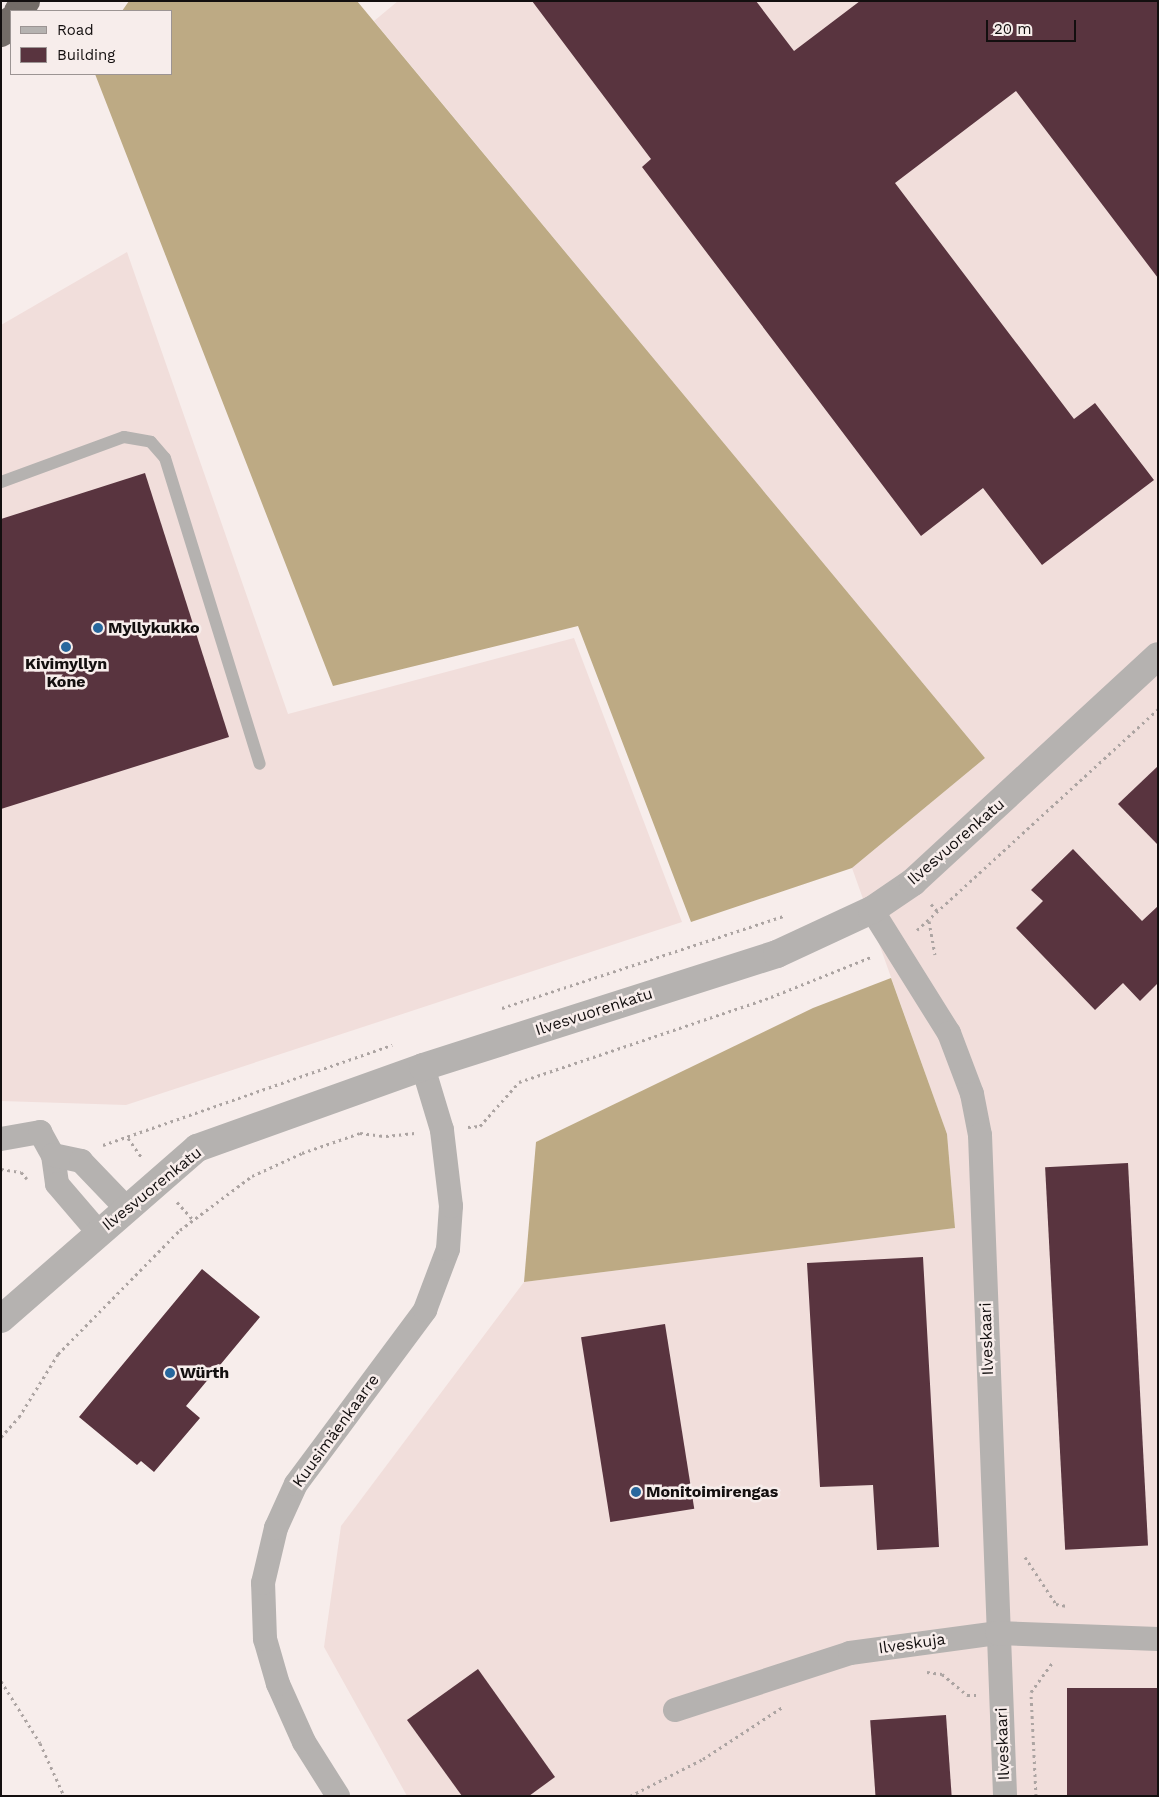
<!DOCTYPE html>
<html>
<head>
<meta charset="utf-8">
<style>
  body { margin:0 }
  #map { position:relative; width:1159px; height:1797px; overflow:hidden; background:#f7edeb; font-family:"Work Sans",sans-serif }
  div>[style] { position:absolute }
  .built>* { inset:0; background:#f1dedb }
  .forest>* { inset:0; background:#bdaa84 }
  .building>* { inset:0; background:#59343f; transform-origin:0 0 }
  .path>* { height:3px; margin-top:-1.5px; transform-origin:0; background:repeating-linear-gradient(90deg,#aca4a2 0 2.5px,transparent 0 6.5px) }
  .service>* { height:12px; margin:-6px; padding:0 6px; transform-origin:6px; border-radius:6px; background:#b5b2b0 }
  .minor>* { height:24px; margin:-12px; padding:0 12px; transform-origin:12px; border-radius:12px; background:#b5b2b0 }
  .tertiary>* { height:28px; margin:-14px; padding:0 14px; transform-origin:14px; border-radius:14px; background:#b5b2b0 }
  .motorway>* { height:28px; margin:-14px; padding:0 14px; transform-origin:14px; border-radius:14px; background:#736c67 }
  .dots>* { width:14px; height:14px; translate:-50% -50%; box-sizing:border-box; border:2px solid #f7edeb; border-radius:50% }
  span { translate:-50% -50%; white-space:nowrap; text-align:center; line-height:1.15; -webkit-text-stroke:5px #f7edeb; paint-order:stroke }
  .poi-label { font-size:16px; color:#130f0f; font-weight:700 }
  .left { translate:0 -50%; text-align:left }
  .street-label { font-size:16px; color:#130f0f }
  .frame { position:absolute; inset:0; border:2px solid #130f0f; pointer-events:none }
  .legend { position:absolute; left:10px; top:10px; width:162px; height:65px; box-sizing:border-box; background:#f7edeb; border:1px solid #9c9493; margin:0; padding:6px 9px; list-style:none; font-size:15px; color:#130f0f }
  .legend li { display:flex; align-items:center; gap:10px; height:25px }
  .legend b { width:25px; border:1px solid #9c9493 }
  .scale { position:absolute; left:986px; top:20px; width:90px; height:22px; box-sizing:border-box; border:2px solid #130f0f; border-top:0; padding-left:6px; font-size:15px; line-height:18px; white-space:nowrap; color:#130f0f; -webkit-text-stroke:4px #f7edeb; paint-order:stroke }
</style>
</head>
<body>
<div id="map">
  <div class="built">
    <i style="clip-path:polygon(398px 1px,1158px 1px,1158px 1796px,407px 1796px,324px 1647px,341px 1526px,524px 1282px,955px 1228px,947px 1134px,852px 868px,985px 758px,374px 21px)"></i>
    <i style="clip-path:polygon(127px 252px,288px 714px,574px 638px,682px 922px,126px 1105px,1px 1101px,1px 325px)"></i>
  </div>
  <div class="forest">
    <i style="clip-path:polygon(129px 1px,357px 1px,985px 758px,852px 868px,691px 922px,578px 626px,333px 686px,95px 74px,171px 74px,171px 11px,122px 11px)"></i>
    <i style="clip-path:polygon(891px 978px,947px 1134px,955px 1228px,524px 1282px,536px 1142px,813px 1008px)"></i>
  </div>
  <div class="building">
    <i style="clip-path:polygon(532px 1px,756px 1px,794px 51px,860px 1px,1158px 1px,1158px 278px,1016px 91px,895px 183px,1074px 419px,1095px 403px,1154px 480px,1042px 565px,983px 488px,921px 536px,642px 167px,651px 159px)"></i>
    <i style="clip-path:polygon(145px 473px,229px 737px,1px 809px,1px 519px)"></i>
    <i style="clip-path:polygon(1158px 766px,1158px 845px,1118px 804px)"></i>
    <i style="clip-path:polygon(1073px 849px,1142px 921px,1158px 906px,1158px 983px,1140px 1001px,1123px 983px,1095px 1010px,1016px 928px,1043px 901px,1031px 890px)"></i>
    <i style="left:1128px;top:1163px;width:383px;height:83px;rotate:87deg"></i>
    <i style="clip-path:polygon(923px 1257px,939px 1547px,877px 1550px,873px 1485px,820px 1487px,807px 1263px)"></i>
    <i style="clip-path:polygon(202px 1269px,260px 1317px,186px 1406px,200px 1418px,154px 1472px,141px 1461px,137px 1465px,79px 1417px)"></i>
    <i style="left:665px;top:1324px;width:187px;height:85px;rotate:81deg"></i>
    <i style="clip-path:polygon(478px 1669px,555px 1777px,529px 1796px,462px 1796px,407px 1720px)"></i>
    <i style="left:1158px;top:1688px;width:108px;height:91px;rotate:90deg"></i>
    <i style="left:946px;top:1715px;width:81px;height:76px;rotate:86deg"></i>
  </div>
  <div class="path">
    <i style="left:931px;top:904px;width:12px;rotate:48deg"></i>
    <i style="left:929px;top:921px;width:34px;rotate:80deg"></i>
    <i style="left:917px;top:930px;width:327px;rotate:-42.5deg"></i>
    <i style="left:502px;top:1008px;width:297px;rotate:-18.1deg"></i>
    <i style="left:468px;top:1127px;width:12px;rotate:-5deg"></i>
    <i style="left:480px;top:1126px;width:59px;rotate:-48.4deg"></i>
    <i style="left:519px;top:1082px;width:266px;rotate:-18.6deg"></i>
    <i style="left:771px;top:997px;width:108px;rotate:-21.8deg"></i>
    <i style="left:128px;top:1138px;width:24px;rotate:55deg"></i>
    <i style="left:103px;top:1145px;width:306px;rotate:-19.1deg"></i>
    <i style="left:1px;top:1169px;width:20px;rotate:9deg"></i>
    <i style="left:21px;top:1172px;width:9px;rotate:49deg"></i>
    <i style="left:177px;top:1202px;width:24px;rotate:48deg"></i>
    <i style="left:1px;top:1437px;width:27px;rotate:-48deg"></i>
    <i style="left:19px;top:1417px;width:74px;rotate:-58.2deg"></i>
    <i style="left:58px;top:1354px;width:174px;rotate:-45.5deg"></i>
    <i style="left:180px;top:1230px;width:90px;rotate:-36.9deg"></i>
    <i style="left:252px;top:1176px;width:55px;rotate:-24.7deg"></i>
    <i style="left:302px;top:1153px;width:61px;rotate:-19deg"></i>
    <i style="left:360px;top:1133px;width:26px;rotate:7deg"></i>
    <i style="left:386px;top:1136px;width:29px;rotate:-6deg"></i>
    <i style="left:1025px;top:1557px;width:56px;rotate:56.6deg"></i>
    <i style="left:1056px;top:1604px;width:11px;rotate:10deg"></i>
    <i style="left:927px;top:1672px;width:15px;rotate:8deg"></i>
    <i style="left:942px;top:1674px;width:33px;rotate:40deg"></i>
    <i style="left:967px;top:1695px;width:9px"></i>
    <i style="left:1px;top:1681px;width:73px;rotate:57.8deg"></i>
    <i style="left:40px;top:1743px;width:58px;rotate:65.6deg"></i>
    <i style="left:630px;top:1796px;width:82px;rotate:-26.9deg"></i>
    <i style="left:703px;top:1759px;width:97px;rotate:-33.2deg"></i>
    <i style="left:1036px;top:1796px;width:104px;rotate:-92.8deg"></i>
    <i style="left:1031px;top:1692px;width:37px;rotate:-54deg"></i>
  </div>
  <div class="service">
    <i style="left:1px;top:482px;width:131px;rotate:-20.1deg"></i>
    <i style="left:124px;top:437px;width:27px;rotate:10deg"></i>
    <i style="left:151px;top:442px;width:21px;rotate:49deg"></i>
    <i style="left:165px;top:458px;width:320px;rotate:72.8deg"></i>
  </div>
  <div class="minor">
    <i style="left:872px;top:910px;width:145px;rotate:58deg"></i>
    <i style="left:949px;top:1033px;width:65px;rotate:69.3deg"></i>
    <i style="left:972px;top:1094px;width:42px;rotate:79deg"></i>
    <i style="left:980px;top:1135px;width:661px;rotate:87.83deg"></i>
    <i style="left:1px;top:1139px;width:40px;rotate:-10deg"></i>
    <i style="left:40px;top:1132px;width:26px;rotate:61deg"></i>
    <i style="left:53px;top:1155px;width:29px;rotate:82deg"></i>
    <i style="left:57px;top:1184px;width:65px;rotate:49.4deg"></i>
    <i style="left:53px;top:1155px;width:29px;rotate:12deg"></i>
    <i style="left:81px;top:1161px;width:65px;rotate:46.2deg"></i>
    <i style="left:675px;top:1710px;width:184px;rotate:-18deg"></i>
    <i style="left:850px;top:1653px;width:148px;rotate:-7.7deg"></i>
    <i style="left:997px;top:1633px;width:161px;rotate:2.1deg"></i>
    <i style="left:338px;top:1796px;width:64px;rotate:-122.2deg"></i>
    <i style="left:304px;top:1742px;width:64px;rotate:-114.1deg"></i>
    <i style="left:278px;top:1684px;width:47px;rotate:-106.1deg"></i>
    <i style="left:265px;top:1639px;width:56px;rotate:-92deg"></i>
    <i style="left:263px;top:1583px;width:57px;rotate:-76.7deg"></i>
    <i style="left:276px;top:1528px;width:48px;rotate:-65.6deg"></i>
    <i style="left:296px;top:1484px;width:217px;rotate:-53.4deg"></i>
    <i style="left:425px;top:1310px;width:65px;rotate:-69.3deg"></i>
    <i style="left:448px;top:1249px;width:43px;rotate:-86deg"></i>
    <i style="left:451px;top:1206px;width:77px;rotate:-96.8deg"></i>
    <i style="left:442px;top:1130px;width:66px;rotate:-106.8deg"></i>
  </div>
  <div class="tertiary">
    <i style="left:1px;top:1319px;width:260px;rotate:-41.1deg"></i>
    <i style="left:197px;top:1148px;width:240px;rotate:-19.7deg"></i>
    <i style="left:423px;top:1067px;width:372px;rotate:-17.7deg"></i>
    <i style="left:777px;top:954px;width:105px;rotate:-24.9deg"></i>
    <i style="left:872px;top:910px;width:50px;rotate:-34.3deg"></i>
    <i style="left:913px;top:882px;width:333px;rotate:-42.7deg"></i>
  </div>
  <div class="motorway">
    <i style="left:18px;top:11px;width:13px;rotate:-51deg"></i>
    <i style="left:1px;top:33px;width:16px;rotate:-52deg"></i>
  </div>
  <div class="dots">
    <i style="left:98px;top:628px;background:#27679d"></i>
    <i style="left:66px;top:647px;background:#27679d"></i>
    <i style="left:170px;top:1373px;background:#27679d"></i>
    <i style="left:636px;top:1492px;background:#27679d"></i>
  </div>
  <div class="poi-label">
    <span class="left" style="left:108px;top:628px">Myllykukko</span>
    <span style="left:66px;top:673px">Kivimyllyn<br>Kone</span>
    <span class="left" style="left:180px;top:1373px">Würth</span>
    <span class="left" style="left:646px;top:1492px">Monitoimirengas</span>
  </div>
  <div class="street-label">
    <span style="left:956px;top:842px;rotate:-41deg">Ilvesvuorenkatu</span>
    <span style="left:594px;top:1012px;rotate:-18deg">Ilvesvuorenkatu</span>
    <span style="left:152px;top:1189px;rotate:-39deg">Ilvesvuorenkatu</span>
    <span style="left:987px;top:1339px;rotate:-92deg">Ilveskaari</span>
    <span style="left:336px;top:1431px;rotate:-54deg">Kuusimäenkaarre</span>
    <span style="left:912px;top:1644px;rotate:-8deg">Ilveskuja</span>
    <span style="left:1003px;top:1744px;rotate:-92deg">Ilveskaari</span>
  </div>
  <div class="frame"></div>
  <ul class="legend">
  <li><b style="height:6px;background:#b5b2b0"></b>Road</li>
  <li><b style="height:14px;background:#59343f"></b>Building</li>
  </ul>
  <div class="scale">20 m</div>
</div>
</body>
</html>
